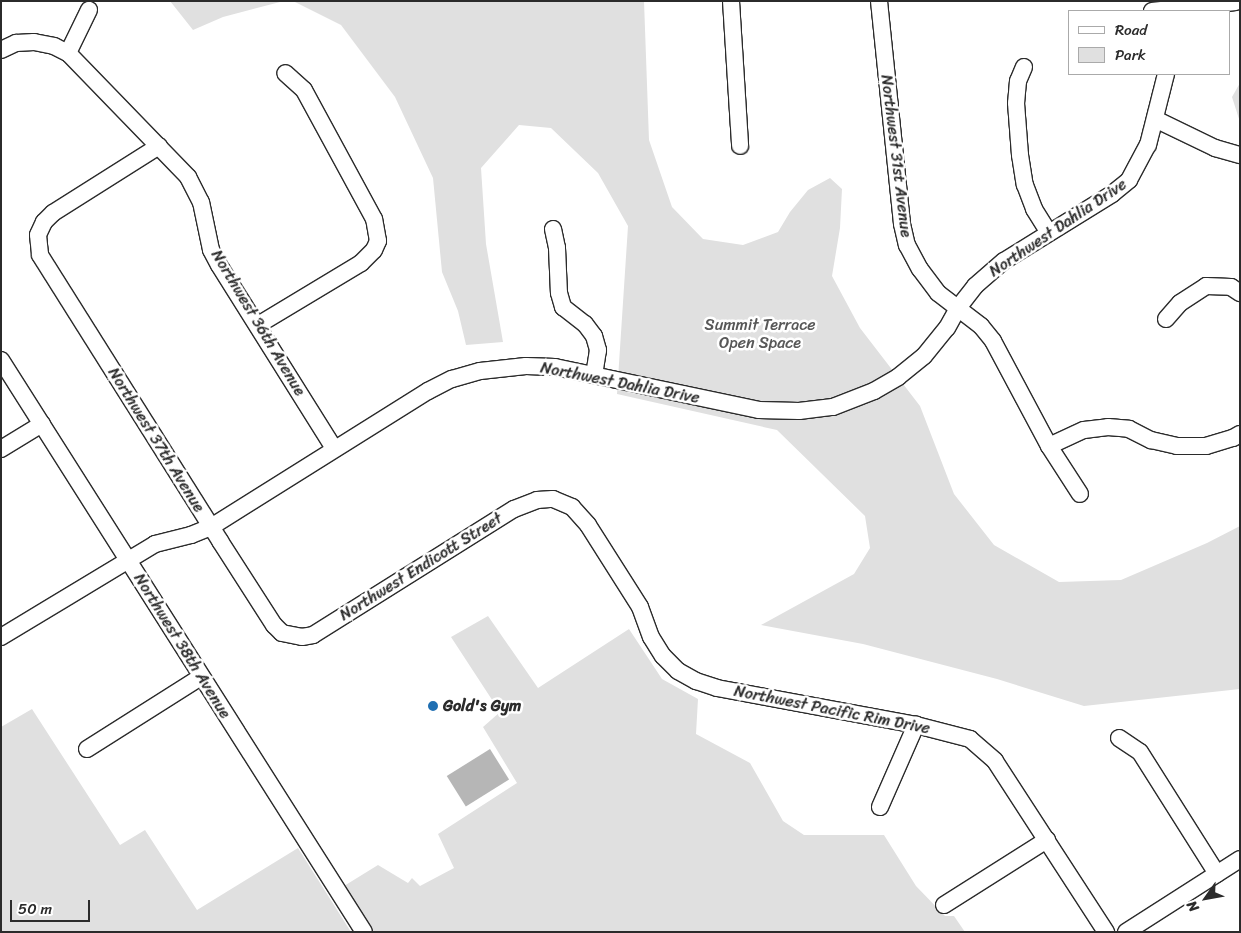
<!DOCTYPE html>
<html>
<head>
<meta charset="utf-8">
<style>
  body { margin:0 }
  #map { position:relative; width:1241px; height:933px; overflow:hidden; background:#fff; font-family:Sriracha,sans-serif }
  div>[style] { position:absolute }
  .green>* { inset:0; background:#e0e0e0 }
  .water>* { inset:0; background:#b6b6b6; transform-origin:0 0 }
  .roads { filter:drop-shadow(1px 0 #2b2b2b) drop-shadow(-1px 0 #2b2b2b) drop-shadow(0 1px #2b2b2b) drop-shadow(0 -1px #2b2b2b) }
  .minor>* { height:16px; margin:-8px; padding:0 8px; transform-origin:8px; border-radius:8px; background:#fff }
  .dots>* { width:14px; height:14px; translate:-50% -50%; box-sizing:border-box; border:2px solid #fff; border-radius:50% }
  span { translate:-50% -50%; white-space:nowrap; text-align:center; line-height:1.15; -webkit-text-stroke:5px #fff; paint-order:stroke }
  .street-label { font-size:16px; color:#2b2b2b }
  .park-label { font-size:16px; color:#585858 }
  .poi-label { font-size:16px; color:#2b2b2b; font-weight:700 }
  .left { translate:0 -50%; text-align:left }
  .frame { position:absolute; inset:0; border:2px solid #2b2b2b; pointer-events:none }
  .legend { position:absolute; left:1068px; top:10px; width:162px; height:65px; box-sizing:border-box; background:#fff; border:1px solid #aaa; margin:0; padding:6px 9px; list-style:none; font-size:15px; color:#2b2b2b }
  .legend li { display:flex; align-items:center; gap:10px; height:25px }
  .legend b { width:25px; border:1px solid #aaa }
  .north { position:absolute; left:1181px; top:873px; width:50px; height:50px; -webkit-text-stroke:4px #fff; paint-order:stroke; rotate:238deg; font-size:14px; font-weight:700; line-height:20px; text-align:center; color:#2b2b2b }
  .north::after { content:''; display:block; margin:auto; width:18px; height:22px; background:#2b2b2b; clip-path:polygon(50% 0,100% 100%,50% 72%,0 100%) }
  .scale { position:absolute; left:10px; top:900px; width:80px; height:22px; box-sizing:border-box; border:2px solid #2b2b2b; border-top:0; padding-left:6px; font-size:15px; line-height:18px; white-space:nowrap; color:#2b2b2b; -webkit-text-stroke:4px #fff; paint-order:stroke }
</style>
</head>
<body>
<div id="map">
  <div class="green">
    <i style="clip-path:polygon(170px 1px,284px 1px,223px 17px,193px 30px)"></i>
    <i style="clip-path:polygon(293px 1px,644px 1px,649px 140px,672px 207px,703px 239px,743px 245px,778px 232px,790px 212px,808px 190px,830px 178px,842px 189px,840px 228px,832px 276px,860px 328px,920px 406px,954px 494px,994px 545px,1059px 582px,1121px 580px,1207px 543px,1240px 526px,1240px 689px,1084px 706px,997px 679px,863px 644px,761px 625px,854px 574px,870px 548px,865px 516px,777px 430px,617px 394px,628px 226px,598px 173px,551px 128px,519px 125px,481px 168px,486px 244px,503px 342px,466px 345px,458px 311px,442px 272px,433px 178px,395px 97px,341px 25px)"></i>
    <i style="clip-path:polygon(1240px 83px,1240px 122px,1232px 97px)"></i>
    <i style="clip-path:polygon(488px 616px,538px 688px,629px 629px,662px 679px,698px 699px,696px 734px,750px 763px,783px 821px,804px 835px,884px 835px,916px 886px,945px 916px,954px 916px,965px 932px,373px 932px,344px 886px,378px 865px,408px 883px,412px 878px,420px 886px,454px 868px,438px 834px,517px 783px,483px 727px,500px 712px,451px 637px)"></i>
    <i style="clip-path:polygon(32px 709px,120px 845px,145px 830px,197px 910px,298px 848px,351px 932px,1px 932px,1px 727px)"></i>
  </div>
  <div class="water">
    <i style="left:490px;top:749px;width:36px;height:51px;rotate:58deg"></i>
  </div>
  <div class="roads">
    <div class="minor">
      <i style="left:731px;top:1px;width:145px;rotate:86.4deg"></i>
      <i style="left:879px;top:1px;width:224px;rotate:84.1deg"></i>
      <i style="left:902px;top:224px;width:22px;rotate:77deg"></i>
      <i style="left:907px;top:245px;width:27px;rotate:62deg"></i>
      <i style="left:920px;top:269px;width:30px;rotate:53deg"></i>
      <i style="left:938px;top:293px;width:54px;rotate:37.5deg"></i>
      <i style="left:981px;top:326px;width:19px;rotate:51deg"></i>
      <i style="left:993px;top:341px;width:119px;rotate:61.9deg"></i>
      <i style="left:1049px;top:446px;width:57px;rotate:57.1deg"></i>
      <i style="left:1152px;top:11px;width:84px;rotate:-6.1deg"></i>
      <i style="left:1px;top:50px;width:17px;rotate:-25deg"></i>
      <i style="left:16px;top:43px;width:18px;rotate:-3deg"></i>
      <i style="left:34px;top:42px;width:20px;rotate:11deg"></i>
      <i style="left:54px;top:46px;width:16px;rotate:27deg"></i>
      <i style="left:68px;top:53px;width:173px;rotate:45.9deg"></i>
      <i style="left:188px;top:177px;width:28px;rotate:63deg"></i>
      <i style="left:201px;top:202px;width:49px;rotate:78.2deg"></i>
      <i style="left:211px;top:250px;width:17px;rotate:62deg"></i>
      <i style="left:219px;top:265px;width:216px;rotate:57.9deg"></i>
      <i style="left:68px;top:53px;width:48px;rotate:-64deg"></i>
      <i style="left:1024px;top:67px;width:15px;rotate:113deg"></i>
      <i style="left:1018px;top:81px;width:22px;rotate:95deg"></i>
      <i style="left:1016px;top:103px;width:52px;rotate:85.6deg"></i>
      <i style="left:1020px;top:155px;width:30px;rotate:81deg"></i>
      <i style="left:1025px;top:185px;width:26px;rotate:69deg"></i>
      <i style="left:1034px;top:209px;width:28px;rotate:58deg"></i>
      <i style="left:1155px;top:119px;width:67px;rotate:25.8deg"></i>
      <i style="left:1215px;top:148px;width:26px;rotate:16deg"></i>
      <i style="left:159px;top:146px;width:125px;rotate:147.7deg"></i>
      <i style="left:53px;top:213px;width:13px;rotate:135deg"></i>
      <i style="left:44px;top:222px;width:14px;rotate:115deg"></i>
      <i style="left:38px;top:235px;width:20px;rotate:84deg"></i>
      <i style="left:40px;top:255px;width:338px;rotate:57.8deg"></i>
      <i style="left:220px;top:541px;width:100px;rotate:57.3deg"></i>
      <i style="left:274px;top:625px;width:11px;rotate:45deg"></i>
      <i style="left:282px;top:633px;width:20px;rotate:11deg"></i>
      <i style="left:302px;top:637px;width:11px;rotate:-10deg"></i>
      <i style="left:313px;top:635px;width:237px;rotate:-32.1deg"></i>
      <i style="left:514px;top:509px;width:25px;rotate:-21deg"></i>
      <i style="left:537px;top:500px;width:16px;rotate:-4deg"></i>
      <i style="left:553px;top:499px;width:21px;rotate:23deg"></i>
      <i style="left:572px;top:507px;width:24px;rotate:48deg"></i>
      <i style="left:588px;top:525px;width:97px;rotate:57.6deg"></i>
      <i style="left:640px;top:607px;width:32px;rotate:70deg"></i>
      <i style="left:651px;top:637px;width:22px;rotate:58deg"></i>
      <i style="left:663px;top:656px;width:21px;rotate:45deg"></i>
      <i style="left:678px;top:671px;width:21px;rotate:29deg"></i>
      <i style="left:696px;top:681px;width:22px;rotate:18deg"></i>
      <i style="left:717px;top:688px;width:202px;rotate:10.5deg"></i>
      <i style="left:916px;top:725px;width:56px;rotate:14.5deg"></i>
      <i style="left:970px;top:739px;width:33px;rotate:41deg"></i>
      <i style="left:995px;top:761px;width:204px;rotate:57deg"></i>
      <i style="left:553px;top:229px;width:19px;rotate:78deg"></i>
      <i style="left:557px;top:248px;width:45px;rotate:87.5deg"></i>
      <i style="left:559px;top:293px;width:15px;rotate:74deg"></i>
      <i style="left:563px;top:307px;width:28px;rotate:38deg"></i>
      <i style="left:585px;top:324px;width:15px;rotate:53deg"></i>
      <i style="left:594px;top:336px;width:15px;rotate:74deg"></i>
      <i style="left:598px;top:350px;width:25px;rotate:99deg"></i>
      <i style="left:1166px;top:319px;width:21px;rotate:-49deg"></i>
      <i style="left:1180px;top:303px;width:31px;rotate:-33deg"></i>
      <i style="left:1206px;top:286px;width:25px;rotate:2deg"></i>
      <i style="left:1231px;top:287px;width:11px;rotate:34deg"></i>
      <i style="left:258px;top:325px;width:120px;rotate:-31deg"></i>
      <i style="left:361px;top:263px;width:18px;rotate:-45deg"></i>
      <i style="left:374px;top:250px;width:10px;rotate:-66deg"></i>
      <i style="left:378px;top:241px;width:22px;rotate:-100deg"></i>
      <i style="left:374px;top:219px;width:147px;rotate:-118.5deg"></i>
      <i style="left:304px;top:90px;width:25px;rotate:-138deg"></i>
      <i style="left:1px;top:360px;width:677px;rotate:57.6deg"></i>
      <i style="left:1049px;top:446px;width:38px;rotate:-25deg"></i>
      <i style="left:1084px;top:430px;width:24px;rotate:-7deg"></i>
      <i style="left:1108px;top:427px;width:21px;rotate:5deg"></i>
      <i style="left:1129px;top:429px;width:25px;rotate:27deg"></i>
      <i style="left:1151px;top:440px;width:27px;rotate:13deg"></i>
      <i style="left:1177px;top:446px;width:29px"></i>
      <i style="left:1206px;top:446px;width:28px;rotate:-17deg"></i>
      <i style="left:1233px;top:438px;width:8px;rotate:-30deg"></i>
      <i style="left:1px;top:449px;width:48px;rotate:-31.4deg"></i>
      <i style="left:1px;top:637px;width:180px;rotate:-31.1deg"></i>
      <i style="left:155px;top:544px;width:37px;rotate:-14deg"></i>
      <i style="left:191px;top:535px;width:22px;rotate:-22deg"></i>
      <i style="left:211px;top:527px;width:256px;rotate:-32.1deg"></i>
      <i style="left:428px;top:391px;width:27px;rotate:-27deg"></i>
      <i style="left:452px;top:379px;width:29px;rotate:-16deg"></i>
      <i style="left:480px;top:371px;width:46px;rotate:-6.2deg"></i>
      <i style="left:526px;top:366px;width:29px;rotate:2deg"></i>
      <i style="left:555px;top:367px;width:208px;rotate:11.9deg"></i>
      <i style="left:759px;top:410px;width:40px;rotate:1.4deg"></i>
      <i style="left:799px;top:411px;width:34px;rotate:-7deg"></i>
      <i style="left:833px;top:407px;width:44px;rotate:-21.3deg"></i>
      <i style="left:874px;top:391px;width:28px;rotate:-30deg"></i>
      <i style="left:898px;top:377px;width:33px;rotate:-39deg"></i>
      <i style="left:924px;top:356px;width:36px;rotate:-51deg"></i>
      <i style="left:947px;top:328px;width:23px;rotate:-61deg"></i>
      <i style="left:958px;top:308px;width:28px;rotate:-52deg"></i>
      <i style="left:975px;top:286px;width:38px;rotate:-41deg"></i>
      <i style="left:1004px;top:261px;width:127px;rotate:-31.8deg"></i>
      <i style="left:1112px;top:194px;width:22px;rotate:-39deg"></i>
      <i style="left:1129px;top:180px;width:40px;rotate:-62deg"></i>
      <i style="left:1148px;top:145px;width:73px;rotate:-75.8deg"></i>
      <i style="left:1119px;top:738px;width:25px;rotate:34deg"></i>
      <i style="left:1140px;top:752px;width:144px;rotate:57.7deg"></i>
      <i style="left:87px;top:749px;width:135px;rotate:-32.3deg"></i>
      <i style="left:880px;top:807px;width:90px;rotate:-66.3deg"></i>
      <i style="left:944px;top:905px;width:122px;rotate:-32.3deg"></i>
      <i style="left:1126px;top:932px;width:135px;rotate:-32.6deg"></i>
    </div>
  </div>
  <div class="dots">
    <i style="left:433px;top:706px;background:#1f6fb2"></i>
  </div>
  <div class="street-label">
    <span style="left:896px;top:156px;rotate:83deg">Northwest 31st Avenue</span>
    <span style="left:1058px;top:228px;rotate:-34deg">Northwest Dahlia Drive</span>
    <span style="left:258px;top:323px;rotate:59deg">Northwest 36th Avenue</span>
    <span style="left:620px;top:383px;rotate:11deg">Northwest Dahlia Drive</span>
    <span style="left:156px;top:440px;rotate:58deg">Northwest 37th Avenue</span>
    <span style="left:421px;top:567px;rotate:-32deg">Northwest Endicott Street</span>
    <span style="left:182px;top:646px;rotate:58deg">Northwest 38th Avenue</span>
    <span style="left:832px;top:710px;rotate:11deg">Northwest Pacific Rim Drive</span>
  </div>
  <div class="park-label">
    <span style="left:760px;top:334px">Summit Terrace<br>Open Space</span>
  </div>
  <div class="poi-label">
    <span class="left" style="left:443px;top:706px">Gold's Gym</span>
  </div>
  <div class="frame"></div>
  <ul class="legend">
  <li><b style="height:6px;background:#fff"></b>Road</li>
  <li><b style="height:14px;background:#e0e0e0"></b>Park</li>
  </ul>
  <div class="north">N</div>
  <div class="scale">50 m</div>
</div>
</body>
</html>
